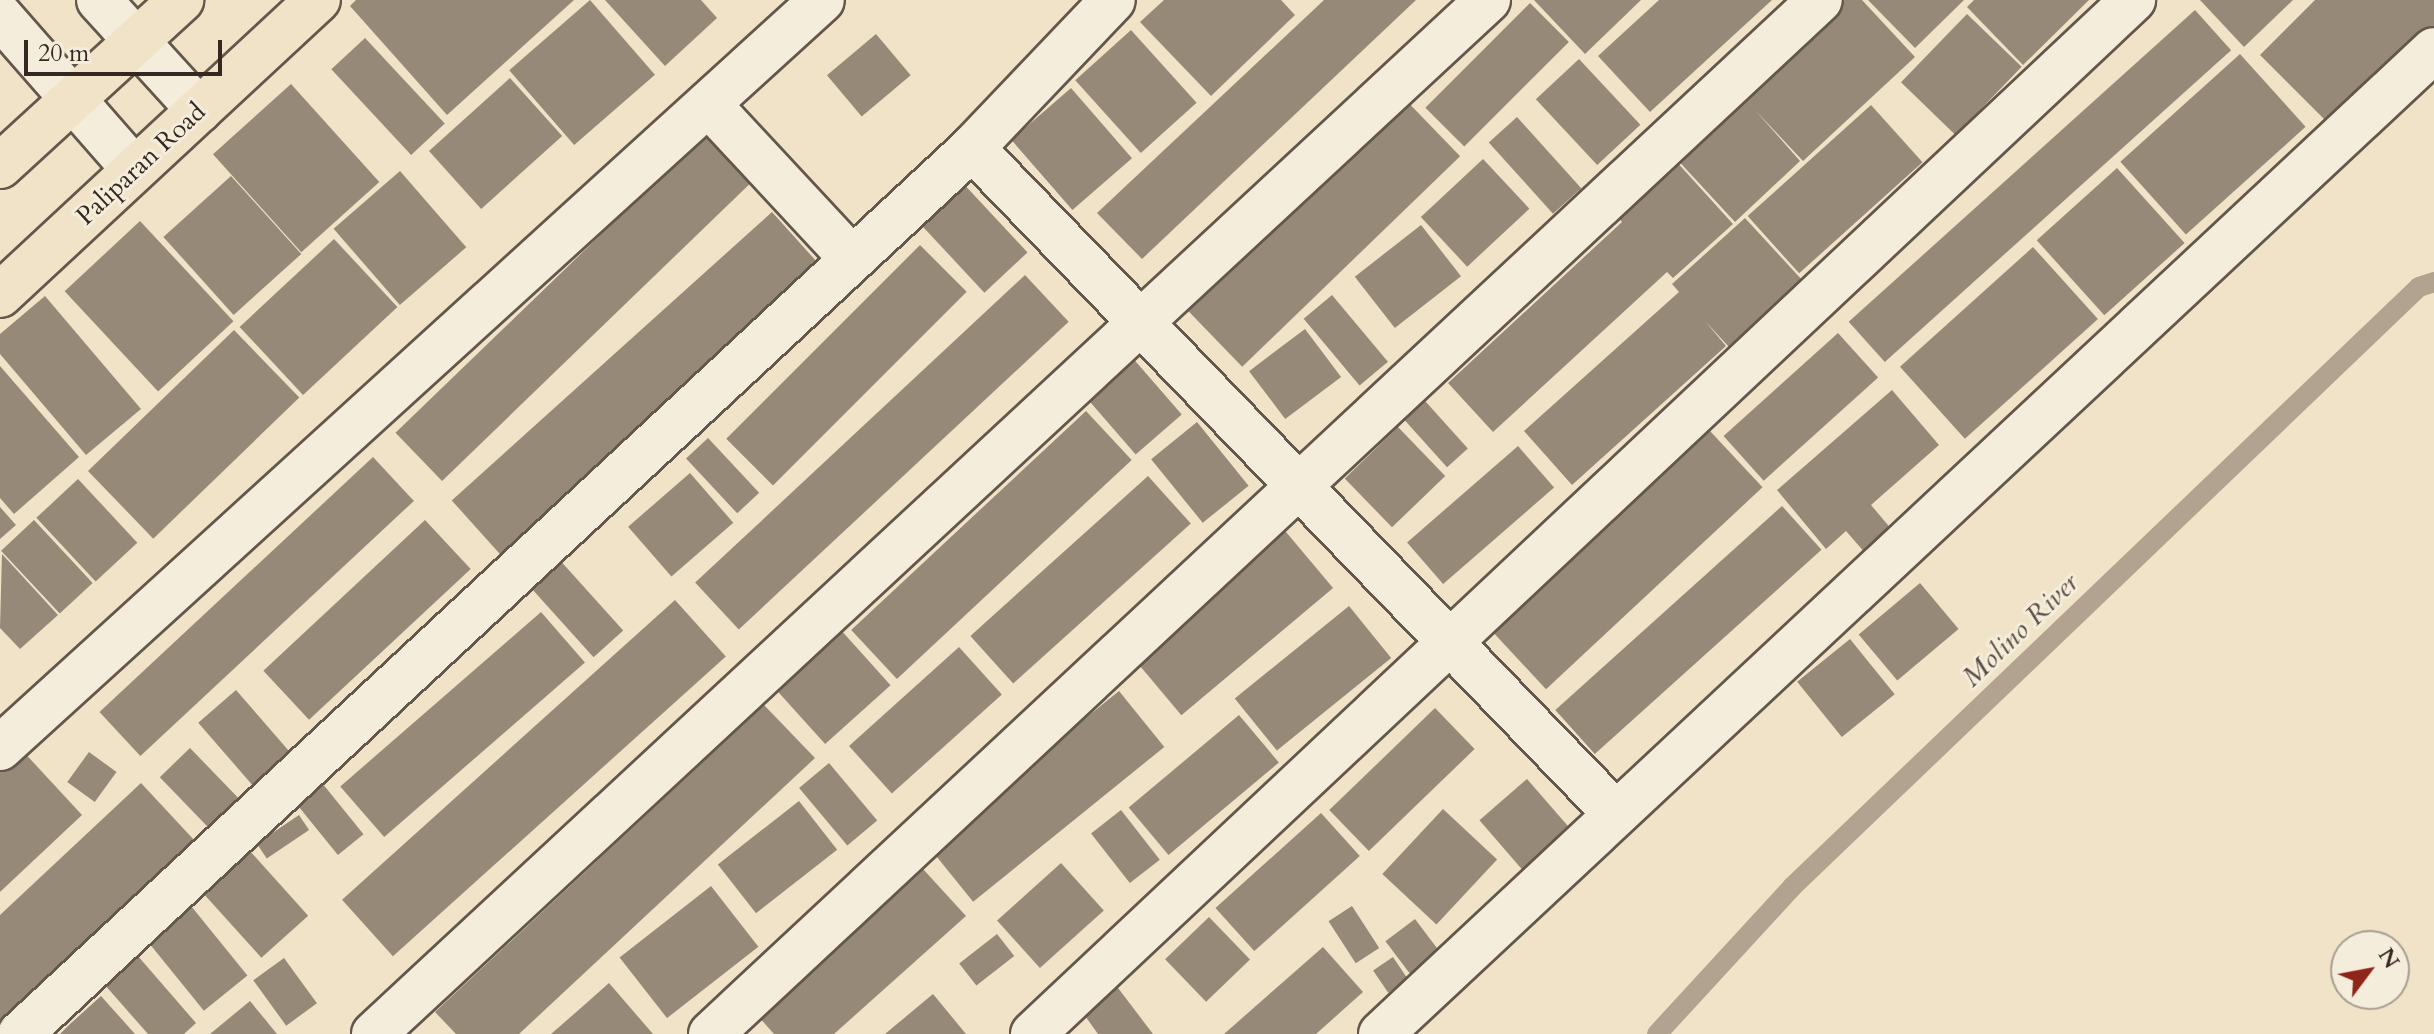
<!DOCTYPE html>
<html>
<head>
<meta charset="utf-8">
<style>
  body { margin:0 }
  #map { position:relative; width:2434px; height:1034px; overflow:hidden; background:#f0e3c8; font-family:Cardo,serif }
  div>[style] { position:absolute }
  .stream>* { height:20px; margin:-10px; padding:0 10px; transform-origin:10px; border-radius:10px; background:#b1a38f }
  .building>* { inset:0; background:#978978; transform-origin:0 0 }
  .roads { filter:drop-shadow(2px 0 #64574b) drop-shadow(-2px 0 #64574b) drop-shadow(0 2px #64574b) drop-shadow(0 -2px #64574b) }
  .minor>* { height:44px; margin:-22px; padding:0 22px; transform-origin:22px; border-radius:22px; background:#f5eddb }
  .major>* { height:44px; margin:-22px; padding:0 22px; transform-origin:22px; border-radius:22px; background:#f0e3c8 }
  span { translate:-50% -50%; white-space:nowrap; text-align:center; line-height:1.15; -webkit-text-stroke:6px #f5eddb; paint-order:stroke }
  .street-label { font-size:26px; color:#362821 }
  .water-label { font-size:28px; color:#5b4d42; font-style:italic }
  .north { position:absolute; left:2330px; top:930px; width:80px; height:80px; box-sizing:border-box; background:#f5eddb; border:2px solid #a99e91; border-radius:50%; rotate:58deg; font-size:22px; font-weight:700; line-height:32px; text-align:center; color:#362821 }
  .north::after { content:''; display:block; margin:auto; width:28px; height:36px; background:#8f2418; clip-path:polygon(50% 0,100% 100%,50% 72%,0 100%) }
  .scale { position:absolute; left:24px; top:40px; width:198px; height:36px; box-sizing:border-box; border:4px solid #362821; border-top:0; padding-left:10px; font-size:24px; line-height:28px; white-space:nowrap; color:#362821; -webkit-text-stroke:6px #f5eddb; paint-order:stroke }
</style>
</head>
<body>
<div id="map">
  <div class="stream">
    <i style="left:1657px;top:1034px;width:200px;rotate:-47.4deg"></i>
    <i style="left:1792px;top:887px;width:868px;rotate:-43.74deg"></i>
    <i style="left:2419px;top:287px;width:16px;rotate:-18deg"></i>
  </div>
  <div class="building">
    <i style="clip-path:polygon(356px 0,574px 0,447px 115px,350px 6px)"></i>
    <i style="left:590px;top:0;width:99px;height:107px;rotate:49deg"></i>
    <i style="clip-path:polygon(605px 0,701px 0,717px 18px,665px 66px)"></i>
    <i style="clip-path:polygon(1164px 0,1281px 0,1295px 15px,1211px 96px,1140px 22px)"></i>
    <i style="clip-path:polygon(1324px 0,1416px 0,1142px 259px,1097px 213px)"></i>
    <i style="clip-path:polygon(1534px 0,1641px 0,1585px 54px)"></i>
    <i style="clip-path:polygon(1659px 0,1772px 0,1650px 112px,1598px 56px)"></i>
    <i style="clip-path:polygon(1833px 0,1862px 0,1915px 57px,1803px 161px,1755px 110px,1800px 161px,1735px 222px,1673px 155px)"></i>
    <i style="clip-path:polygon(1868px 0,1964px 0,1915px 48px)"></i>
    <i style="clip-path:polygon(1974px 0,2089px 0,2023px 65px,1967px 7px)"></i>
    <i style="clip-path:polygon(2200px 0,2293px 0,2244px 47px)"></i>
    <i style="clip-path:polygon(2315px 0,2434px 0,2434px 28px,2333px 128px,2260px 55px)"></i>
    <i style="left:1530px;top:3px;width:55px;height:148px;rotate:45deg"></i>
    <i style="left:2195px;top:10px;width:54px;height:466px;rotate:48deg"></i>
    <i style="left:1967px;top:14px;width:76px;height:95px;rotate:44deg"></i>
    <i style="left:1131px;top:30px;width:98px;height:75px;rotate:48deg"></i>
    <i style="left:876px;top:34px;width:54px;height:64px;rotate:50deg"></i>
    <i style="left:365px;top:38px;width:117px;height:46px;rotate:47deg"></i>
    <i style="left:2240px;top:54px;width:98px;height:161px;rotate:48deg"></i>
    <i style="left:1579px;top:59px;width:90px;height:59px;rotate:47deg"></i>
    <i style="left:510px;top:78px;width:78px;height:109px;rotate:48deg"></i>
    <i style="left:291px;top:84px;width:132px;height:105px;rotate:48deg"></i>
    <i style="left:1071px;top:88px;width:93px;height:79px;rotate:49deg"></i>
    <i style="left:1399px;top:93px;width:88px;height:303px;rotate:46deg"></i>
    <i style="left:1871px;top:105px;width:77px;height:166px;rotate:48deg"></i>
    <i style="left:1517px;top:117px;width:96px;height:38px;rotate:48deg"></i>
    <i style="left:707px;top:132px;width:67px;height:433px;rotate:46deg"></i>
    <i style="left:1483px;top:159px;width:68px;height:85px;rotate:47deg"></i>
    <i style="clip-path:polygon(1675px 160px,1733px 224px,1673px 278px,1667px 272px,1493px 432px,1448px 383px,1622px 222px,1615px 214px)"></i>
    <i style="left:2117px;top:168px;width:101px;height:108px;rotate:48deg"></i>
    <i style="left:400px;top:171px;width:101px;height:88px;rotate:49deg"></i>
    <i style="left:231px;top:176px;width:105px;height:91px;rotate:48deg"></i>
    <i style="left:960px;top:180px;width:99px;height:59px;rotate:47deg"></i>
    <i style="left:772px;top:212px;width:74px;height:431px;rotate:48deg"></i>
    <i style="clip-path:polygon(1745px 218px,1803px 281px,1730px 348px,1705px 321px,1726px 346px,1572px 485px,1524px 431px,1679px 292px,1672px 284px)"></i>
    <i style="left:140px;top:221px;width:137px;height:103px;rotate:47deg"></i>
    <i style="left:1421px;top:225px;width:65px;height:84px;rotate:52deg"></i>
    <i style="left:334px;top:239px;width:93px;height:129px;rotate:47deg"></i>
    <i style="left:920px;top:245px;width:66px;height:274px;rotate:45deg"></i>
    <i style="left:2033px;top:247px;width:97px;height:179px;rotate:48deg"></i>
    <i style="left:1025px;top:275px;width:64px;height:451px;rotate:47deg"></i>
    <i style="left:1332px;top:295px;width:87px;height:37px;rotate:50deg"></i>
    <i style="clip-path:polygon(45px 296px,141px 409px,86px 455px,0 354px,0 334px)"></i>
    <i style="left:1305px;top:329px;width:60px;height:70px;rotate:53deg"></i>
    <i style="left:234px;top:330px;width:94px;height:203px;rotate:46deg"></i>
    <i style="left:1838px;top:333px;width:60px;height:154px;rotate:48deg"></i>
    <i style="left:1124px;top:348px;width:88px;height:61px;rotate:49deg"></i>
    <i style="clip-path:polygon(0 366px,79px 457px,14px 514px,0 498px)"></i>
    <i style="clip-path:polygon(1892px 390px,1939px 445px,1871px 505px,1893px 531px,1866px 554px,1846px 531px,1826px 549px,1777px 490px)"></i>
    <i style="left:1417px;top:392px;width:76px;height:28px;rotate:48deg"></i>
    <i style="left:1086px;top:411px;width:67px;height:321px;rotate:47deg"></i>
    <i style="left:1197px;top:422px;width:82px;height:59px;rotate:51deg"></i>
    <i style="left:1398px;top:427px;width:68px;height:74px;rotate:46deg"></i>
    <i style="left:1710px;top:431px;width:77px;height:296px;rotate:47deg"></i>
    <i style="left:708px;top:438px;width:75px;height:30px;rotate:47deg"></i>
    <i style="left:1518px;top:446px;width:55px;height:147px;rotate:49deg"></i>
    <i style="left:373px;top:457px;width:60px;height:374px;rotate:47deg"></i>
    <i style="left:690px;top:473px;width:66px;height:82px;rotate:49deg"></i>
    <i style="left:1148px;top:476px;width:64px;height:239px;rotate:48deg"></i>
    <i style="left:78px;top:479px;width:87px;height:57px;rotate:47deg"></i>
    <i style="left:1782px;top:506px;width:59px;height:305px;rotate:48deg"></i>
    <i style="clip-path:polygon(0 507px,16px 525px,0 539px)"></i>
    <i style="left:34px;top:520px;width:86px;height:45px;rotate:47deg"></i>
    <i style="left:425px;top:520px;width:67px;height:221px;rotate:47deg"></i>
    <i style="left:1281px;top:526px;width:81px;height:198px;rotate:50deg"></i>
    <i style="clip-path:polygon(2px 554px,58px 615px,20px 649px,0 628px)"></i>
    <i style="left:557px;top:557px;width:99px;height:40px;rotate:48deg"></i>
    <i style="left:1920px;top:583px;width:60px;height:80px;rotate:50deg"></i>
    <i style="left:675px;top:600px;width:76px;height:448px;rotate:48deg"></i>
    <i style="left:1349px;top:606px;width:67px;height:147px;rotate:51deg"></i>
    <i style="left:541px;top:612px;width:67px;height:266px;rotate:49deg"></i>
    <i style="left:831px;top:619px;width:89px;height:88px;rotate:48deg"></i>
    <i style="left:1850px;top:639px;width:71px;height:68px;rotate:51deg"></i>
    <i style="left:959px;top:647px;width:64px;height:148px;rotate:48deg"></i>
    <i style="left:236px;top:690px;width:89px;height:50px;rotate:49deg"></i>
    <i style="left:1119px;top:691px;width:72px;height:246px;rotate:51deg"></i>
    <i style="clip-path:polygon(764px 705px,815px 758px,519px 1034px,456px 1034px,435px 1012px)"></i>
    <i style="left:1435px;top:708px;width:57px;height:147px;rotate:46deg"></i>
    <i style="left:1239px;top:715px;width:62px;height:144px;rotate:50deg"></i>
    <i style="clip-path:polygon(20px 748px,82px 815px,0 892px,0 766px)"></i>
    <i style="left:190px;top:748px;width:72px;height:42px;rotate:46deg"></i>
    <i style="left:89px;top:752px;width:34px;height:37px;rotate:36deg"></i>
    <i style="left:829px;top:763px;width:75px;height:39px;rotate:50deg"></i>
    <i style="left:1527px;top:779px;width:67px;height:63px;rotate:49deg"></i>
    <i style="clip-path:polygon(141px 783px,195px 841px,0 1025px,0 915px)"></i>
    <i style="left:322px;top:783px;width:66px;height:33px;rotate:51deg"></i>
    <i style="left:799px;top:801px;width:62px;height:103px;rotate:52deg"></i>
    <i style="left:1443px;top:809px;width:74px;height:89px;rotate:43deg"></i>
    <i style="left:1121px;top:810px;width:63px;height:38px;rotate:52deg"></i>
    <i style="left:1321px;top:813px;width:58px;height:142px;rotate:48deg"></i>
    <i style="left:299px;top:815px;width:18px;height:51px;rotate:56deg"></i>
    <i style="left:250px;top:851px;width:87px;height:63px;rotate:48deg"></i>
    <i style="left:1061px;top:863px;width:64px;height:86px;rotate:48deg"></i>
    <i style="clip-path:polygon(923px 869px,966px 916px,834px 1034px,774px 1034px,759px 1017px)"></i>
    <i style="left:711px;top:886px;width:77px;height:116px;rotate:52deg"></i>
    <i style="left:187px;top:901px;width:96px;height:56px;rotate:51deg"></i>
    <i style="left:1352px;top:906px;width:50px;height:28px;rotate:57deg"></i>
    <i style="left:1209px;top:917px;width:59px;height:61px;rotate:46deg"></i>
    <i style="left:1415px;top:919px;width:48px;height:37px;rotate:53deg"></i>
    <i style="left:997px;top:934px;width:28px;height:48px;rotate:52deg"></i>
    <i style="clip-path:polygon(1323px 947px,1363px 992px,1316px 1034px,1224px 1034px)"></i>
    <i style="clip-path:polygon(137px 955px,196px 1023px,184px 1034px,148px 1034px,104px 984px)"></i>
    <i style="left:1393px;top:957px;width:27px;height:24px;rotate:56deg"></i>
    <i style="left:284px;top:958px;width:56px;height:38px;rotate:54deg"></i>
    <i style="clip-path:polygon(1112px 980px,1153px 1034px,1098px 1034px,1078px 1006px)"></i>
    <i style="clip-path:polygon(609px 983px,653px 1034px,551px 1034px,582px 1007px)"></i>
    <i style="clip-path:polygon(933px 994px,966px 1034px,885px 1034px)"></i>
    <i style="clip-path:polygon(101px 996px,135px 1034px,60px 1034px,70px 1024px)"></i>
    <i style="clip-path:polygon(250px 1001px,277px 1034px,210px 1034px)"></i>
  </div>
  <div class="roads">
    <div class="minor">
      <i style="left:99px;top:0;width:149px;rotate:47.7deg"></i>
      <i style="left:0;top:16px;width:202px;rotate:48.8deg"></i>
      <i style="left:710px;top:106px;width:209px;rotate:47.1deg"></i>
      <i style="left:972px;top:148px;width:926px;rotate:45.96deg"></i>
      <i style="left:0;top:748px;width:1111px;rotate:-42.3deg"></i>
      <i style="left:20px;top:1034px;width:1300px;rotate:-42.94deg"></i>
      <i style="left:972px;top:148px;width:204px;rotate:-46.4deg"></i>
      <i style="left:374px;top:1034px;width:1520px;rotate:-42.87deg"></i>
      <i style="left:711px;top:1034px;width:1516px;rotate:-43deg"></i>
      <i style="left:1033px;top:1034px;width:1510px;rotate:-43.23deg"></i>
      <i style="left:1381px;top:1034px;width:1441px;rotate:-43.06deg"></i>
    </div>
    <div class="major">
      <i style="left:0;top:166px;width:246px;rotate:-42.5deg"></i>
      <i style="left:0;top:295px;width:434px;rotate:-42.9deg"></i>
    </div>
  </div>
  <div class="street-label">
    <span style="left:141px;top:164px;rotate:-43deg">Paliparan Road</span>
  </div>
  <div class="water-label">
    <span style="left:2020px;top:630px;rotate:-44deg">Molino River</span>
  </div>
  <div class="north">N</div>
  <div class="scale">20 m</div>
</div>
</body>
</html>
